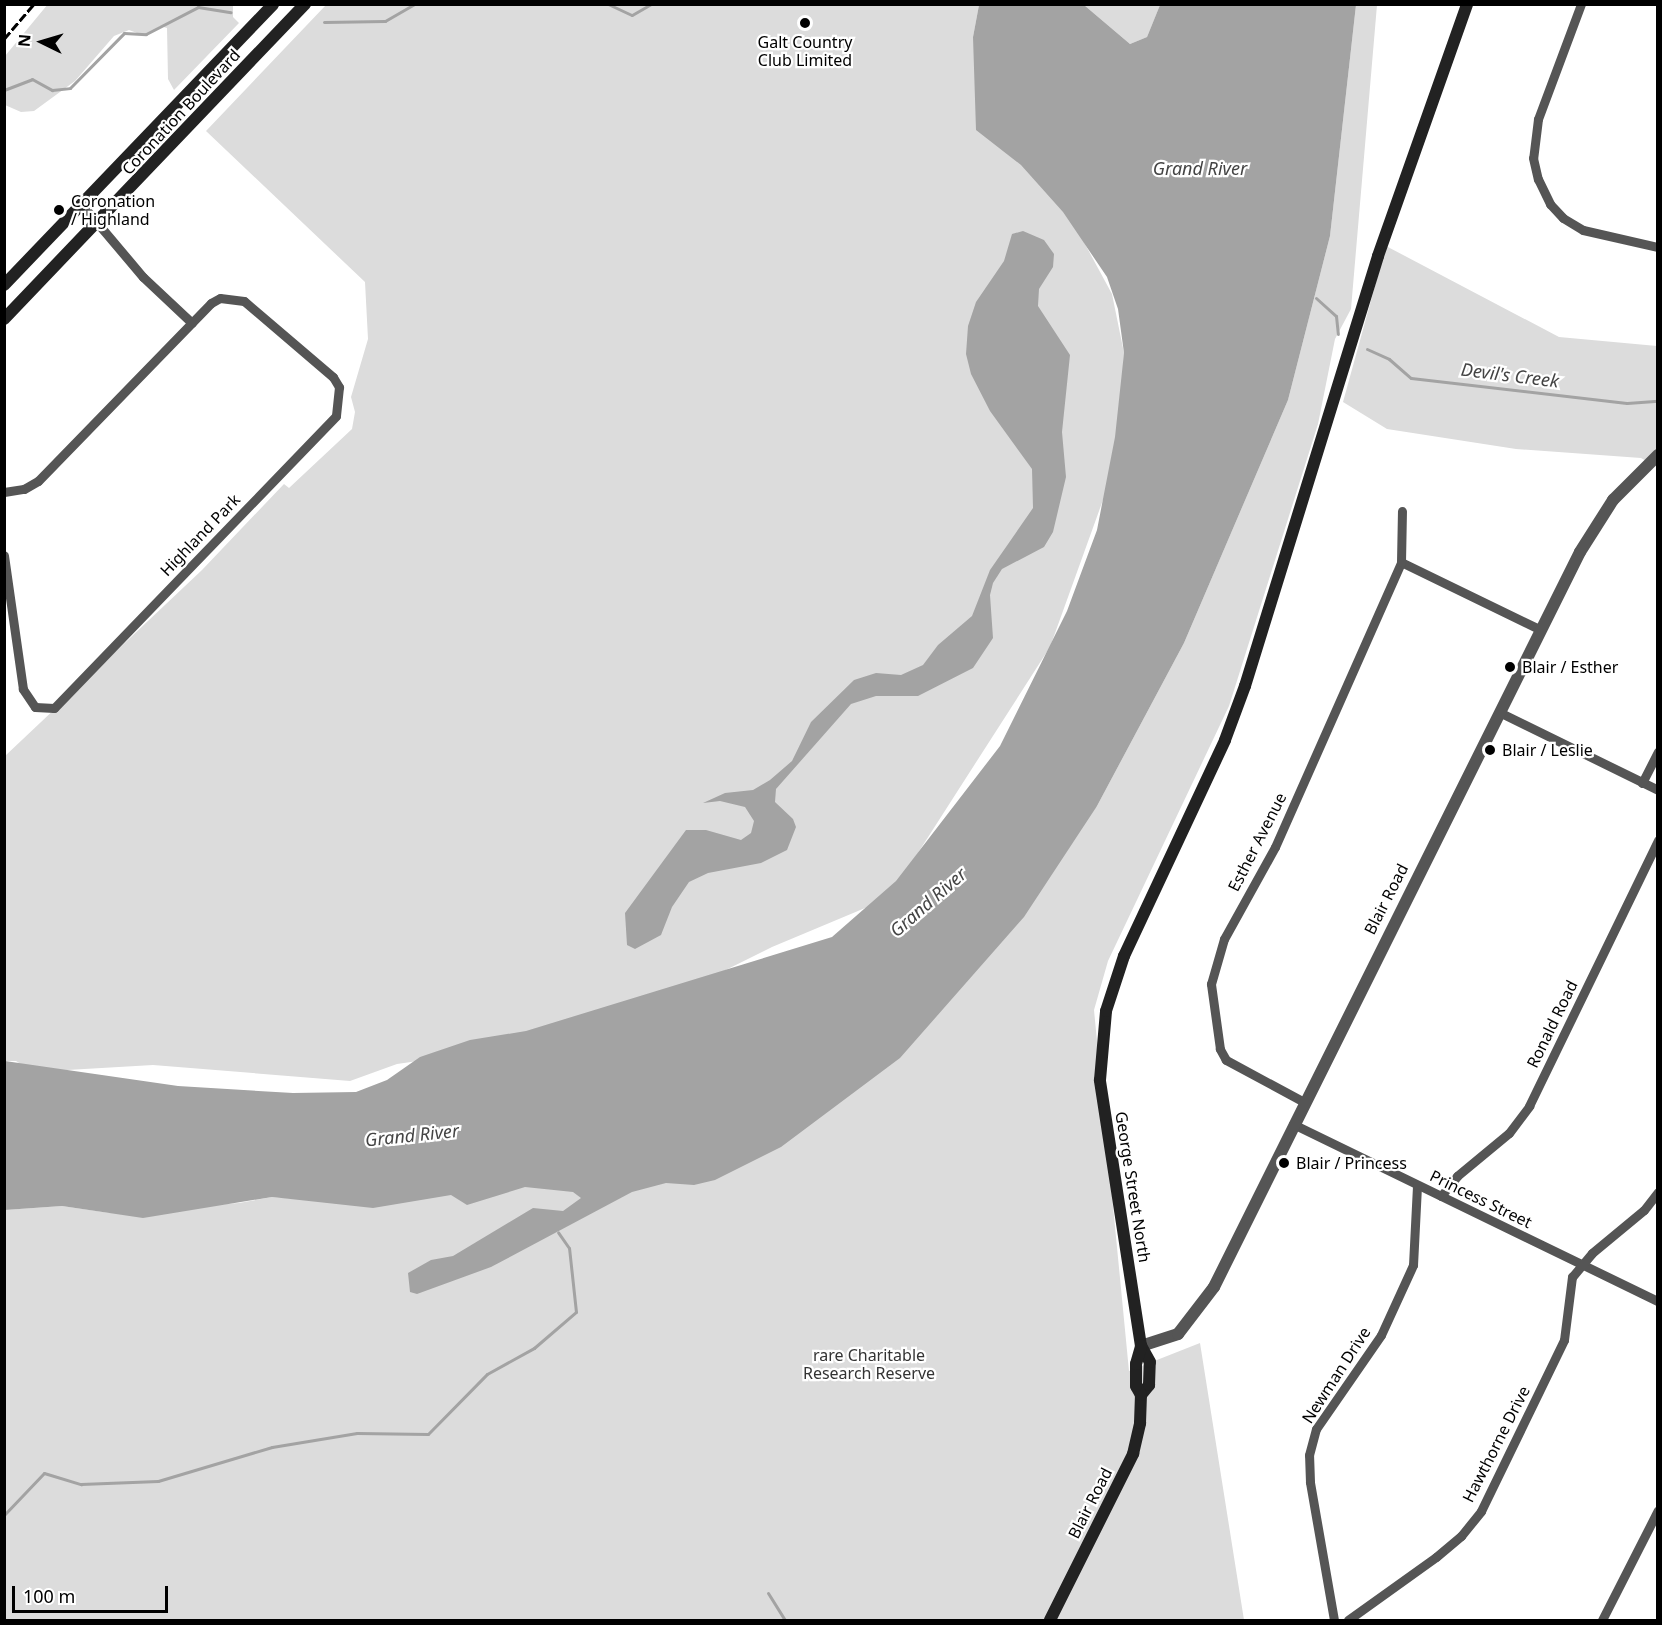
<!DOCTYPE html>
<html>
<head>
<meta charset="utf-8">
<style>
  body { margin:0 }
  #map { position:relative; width:1662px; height:1625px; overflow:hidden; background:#fff; font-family:"Noto Sans",sans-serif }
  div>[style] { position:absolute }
  .green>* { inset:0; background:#dcdcdc }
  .water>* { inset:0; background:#a3a3a3 }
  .stream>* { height:3px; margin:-1.5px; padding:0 1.5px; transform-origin:1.5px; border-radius:1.5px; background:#a3a3a3 }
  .minor>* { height:9px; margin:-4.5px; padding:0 4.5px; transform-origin:4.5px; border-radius:4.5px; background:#555 }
  .tertiary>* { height:12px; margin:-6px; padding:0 6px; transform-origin:6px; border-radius:6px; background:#555 }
  .secondary>* { height:12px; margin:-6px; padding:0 6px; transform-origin:6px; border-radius:6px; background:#222 }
  .rail>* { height:3px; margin-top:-1.5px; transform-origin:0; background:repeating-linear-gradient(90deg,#000 0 9px,transparent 0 12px) }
  .dots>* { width:16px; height:16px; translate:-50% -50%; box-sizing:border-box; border:3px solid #fff; border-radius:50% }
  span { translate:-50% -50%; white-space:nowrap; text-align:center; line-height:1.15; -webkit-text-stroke:4.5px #fff; paint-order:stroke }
  .poi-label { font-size:16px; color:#000 }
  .left { translate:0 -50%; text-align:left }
  .street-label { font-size:16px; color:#000 }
  .park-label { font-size:16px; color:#333 }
  .water-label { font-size:18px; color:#444; font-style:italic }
  .frame { position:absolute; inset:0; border:6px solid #000; pointer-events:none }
  .north { position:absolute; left:12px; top:12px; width:60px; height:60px; -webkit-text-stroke:4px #fff; paint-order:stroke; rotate:275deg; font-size:16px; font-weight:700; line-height:24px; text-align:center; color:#000 }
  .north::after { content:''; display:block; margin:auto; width:21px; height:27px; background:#000; clip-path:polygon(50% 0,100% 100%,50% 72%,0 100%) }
  .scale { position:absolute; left:12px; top:1586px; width:156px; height:27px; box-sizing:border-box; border:3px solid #000; border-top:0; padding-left:8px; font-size:18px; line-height:21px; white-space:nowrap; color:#000; -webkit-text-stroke:4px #fff; paint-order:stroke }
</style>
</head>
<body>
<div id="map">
  <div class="green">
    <i style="clip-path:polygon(48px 4px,233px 5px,233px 17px,239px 23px,174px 90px,168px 79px,167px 28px,160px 26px,145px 36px,129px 30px,114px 36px,75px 81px,34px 111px,21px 112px,5px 105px,5px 56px)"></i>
    <i style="clip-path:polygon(326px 5px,979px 5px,973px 37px,1112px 294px,1124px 353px,1121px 450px,1050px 647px,889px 898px,772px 947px,593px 1036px,397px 1064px,350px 1081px,153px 1065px,33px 1072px,16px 1061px,5px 1061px,5px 756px,202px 570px,284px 484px,289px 488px,352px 429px,355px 412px,351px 397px,368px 339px,365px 282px,206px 131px)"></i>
    <i style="clip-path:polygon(1084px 5px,1160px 5px,1147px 37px,1130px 44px)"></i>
    <i style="clip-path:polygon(1356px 5px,1377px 5px,1351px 309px,1335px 339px,1318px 424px,1229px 706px,1108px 961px,1094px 1010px,1129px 1371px,1200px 1343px,1244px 1620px,5px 1620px,5px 1210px,62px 1206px,110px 1213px,239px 1203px,272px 1197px,297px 1199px,443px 1188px,1097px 806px,1184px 643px,1288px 400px,1330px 236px)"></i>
    <i style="clip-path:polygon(1386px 246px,1559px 337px,1657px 346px,1657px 467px,1641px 458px,1516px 449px,1387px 429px,1343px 402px)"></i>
  </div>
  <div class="water">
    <i style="clip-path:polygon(979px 5px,1084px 5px,1130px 44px,1147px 37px,1160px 5px,1356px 5px,1330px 236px,1288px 400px,1184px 643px,1097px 806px,1024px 917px,900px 1058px,781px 1147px,715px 1180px,694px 1185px,666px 1183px,632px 1192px,491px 1267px,417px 1294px,410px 1292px,408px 1273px,431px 1260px,453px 1256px,533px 1208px,563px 1211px,581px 1198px,573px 1192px,525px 1187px,467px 1205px,451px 1195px,373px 1208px,272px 1197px,143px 1218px,62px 1206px,5px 1210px,5px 1061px,178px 1086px,293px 1093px,356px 1092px,387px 1080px,420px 1057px,470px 1040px,526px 1031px,832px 937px,896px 881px,1000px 746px,1067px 611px,1097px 530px,1115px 437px,1124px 353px,1118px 309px,1107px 277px,1063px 212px,1021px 165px,976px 130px,973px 37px)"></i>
    <i style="clip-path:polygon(1023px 231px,1044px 240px,1054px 254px,1053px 267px,1039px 289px,1038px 306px,1070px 355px,1062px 432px,1066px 477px,1053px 532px,1044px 547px,1002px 569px,993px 583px,990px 595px,993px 638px,973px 668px,918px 696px,876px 696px,851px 704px,776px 789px,775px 802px,793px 819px,796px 827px,787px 850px,761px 863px,708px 873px,689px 882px,672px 907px,661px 935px,635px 949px,627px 945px,625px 913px,686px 830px,706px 830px,741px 840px,751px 833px,754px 821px,745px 807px,720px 801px,703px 803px,725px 793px,753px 790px,770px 780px,792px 761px,811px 722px,854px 680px,876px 673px,901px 675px,923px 665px,938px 645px,972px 616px,990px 570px,1033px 508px,1032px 469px,990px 411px,971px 374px,966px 354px,968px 326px,976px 302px,1004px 261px,1012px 234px)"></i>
  </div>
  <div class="stream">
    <i style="left:608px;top:4px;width:26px;rotate:25deg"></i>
    <i style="left:632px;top:15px;width:22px;rotate:-30deg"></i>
    <i style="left:324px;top:22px;width:61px;rotate:-0.9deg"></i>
    <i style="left:385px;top:21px;width:34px;rotate:-30deg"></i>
    <i style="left:4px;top:90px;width:30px;rotate:-21deg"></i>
    <i style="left:32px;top:79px;width:23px;rotate:29deg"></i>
    <i style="left:52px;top:90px;width:18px;rotate:-6deg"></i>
    <i style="left:70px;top:88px;width:77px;rotate:-45.5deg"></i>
    <i style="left:124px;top:33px;width:22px;rotate:3deg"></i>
    <i style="left:146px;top:34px;width:59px;rotate:-27.4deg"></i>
    <i style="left:198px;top:7px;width:33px;rotate:9deg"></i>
    <i style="left:1316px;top:298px;width:27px;rotate:42deg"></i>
    <i style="left:1336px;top:316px;width:18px;rotate:84deg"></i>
    <i style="left:1367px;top:349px;width:24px;rotate:24deg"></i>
    <i style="left:1389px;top:359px;width:29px;rotate:41deg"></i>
    <i style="left:1411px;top:378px;width:217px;rotate:6.6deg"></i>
    <i style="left:1627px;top:403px;width:31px;rotate:-4deg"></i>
    <i style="left:4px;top:1515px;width:58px;rotate:-46.4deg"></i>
    <i style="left:44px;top:1473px;width:39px;rotate:17deg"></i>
    <i style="left:81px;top:1484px;width:77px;rotate:-2.2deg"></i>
    <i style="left:158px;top:1481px;width:119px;rotate:-16.6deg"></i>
    <i style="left:272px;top:1447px;width:86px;rotate:-9.4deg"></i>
    <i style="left:357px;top:1433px;width:71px;rotate:0.8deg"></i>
    <i style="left:428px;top:1434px;width:84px;rotate:-45.5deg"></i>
    <i style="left:487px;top:1374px;width:54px;rotate:-29deg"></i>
    <i style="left:534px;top:1348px;width:55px;rotate:-40.6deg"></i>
    <i style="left:576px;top:1312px;width:64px;rotate:-96.2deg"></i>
    <i style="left:569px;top:1248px;width:19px;rotate:-125deg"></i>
    <i style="left:768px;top:1593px;width:32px;rotate:58deg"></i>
  </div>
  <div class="minor">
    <i style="left:1581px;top:4px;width:123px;rotate:110.5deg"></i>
    <i style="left:1538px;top:119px;width:39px;rotate:97deg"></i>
    <i style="left:1533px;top:158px;width:22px;rotate:77deg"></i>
    <i style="left:1538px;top:179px;width:28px;rotate:64deg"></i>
    <i style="left:1550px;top:204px;width:19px;rotate:47deg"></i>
    <i style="left:1563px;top:218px;width:23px;rotate:31deg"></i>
    <i style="left:1583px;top:230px;width:77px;rotate:12.8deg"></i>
    <i style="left:83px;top:206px;width:93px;rotate:49.8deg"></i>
    <i style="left:143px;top:277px;width:67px;rotate:43.2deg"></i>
    <i style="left:4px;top:492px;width:20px;rotate:-9deg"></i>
    <i style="left:24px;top:489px;width:16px;rotate:-30deg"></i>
    <i style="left:38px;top:481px;width:248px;rotate:-45.8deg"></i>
    <i style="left:211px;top:303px;width:10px;rotate:-29deg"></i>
    <i style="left:220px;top:298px;width:24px;rotate:7deg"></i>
    <i style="left:244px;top:301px;width:117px;rotate:40.5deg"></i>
    <i style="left:333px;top:377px;width:12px;rotate:59deg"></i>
    <i style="left:339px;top:387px;width:29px;rotate:96deg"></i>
    <i style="left:336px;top:416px;width:406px;rotate:134deg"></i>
    <i style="left:54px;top:708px;width:19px;rotate:-177deg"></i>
    <i style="left:35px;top:707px;width:22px;rotate:-124deg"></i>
    <i style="left:23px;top:689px;width:135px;rotate:-98.1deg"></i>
    <i style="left:1401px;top:562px;width:156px;rotate:25.9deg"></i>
    <i style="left:1499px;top:712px;width:177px;rotate:26.1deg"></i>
    <i style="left:1642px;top:783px;width:35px;rotate:-63deg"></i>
    <i style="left:1304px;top:1102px;width:89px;rotate:-151.7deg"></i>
    <i style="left:1226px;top:1060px;width:13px;rotate:-119deg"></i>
    <i style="left:1220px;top:1049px;width:66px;rotate:-97.9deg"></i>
    <i style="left:1211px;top:984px;width:47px;rotate:-73.9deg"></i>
    <i style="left:1224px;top:939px;width:105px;rotate:-61deg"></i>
    <i style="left:1275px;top:847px;width:312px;rotate:-66.1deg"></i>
    <i style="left:1401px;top:562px;width:51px;rotate:-88.9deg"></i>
    <i style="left:1293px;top:1124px;width:406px;rotate:25.9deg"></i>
    <i style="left:1441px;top:1196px;width:26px;rotate:-51deg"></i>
    <i style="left:1457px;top:1176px;width:67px;rotate:-39.6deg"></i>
    <i style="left:1509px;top:1133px;width:34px;rotate:-53deg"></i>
    <i style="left:1529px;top:1106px;width:296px;rotate:-64.1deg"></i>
    <i style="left:1334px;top:1620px;width:140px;rotate:-99.9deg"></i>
    <i style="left:1310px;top:1482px;width:27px;rotate:-92deg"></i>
    <i style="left:1309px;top:1455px;width:27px;rotate:-75deg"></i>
    <i style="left:1316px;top:1429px;width:114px;rotate:-55.3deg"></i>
    <i style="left:1381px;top:1335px;width:77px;rotate:-65.4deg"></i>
    <i style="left:1413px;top:1265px;width:80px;rotate:-87.1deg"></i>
    <i style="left:1348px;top:1620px;width:108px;rotate:-35.6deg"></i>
    <i style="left:1436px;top:1557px;width:33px;rotate:-40deg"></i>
    <i style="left:1461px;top:1536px;width:32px;rotate:-51deg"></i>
    <i style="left:1481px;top:1511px;width:190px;rotate:-64.1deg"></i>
    <i style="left:1564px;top:1340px;width:64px;rotate:-82.8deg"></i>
    <i style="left:1572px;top:1277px;width:31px;rotate:-50deg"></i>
    <i style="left:1592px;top:1253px;width:67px;rotate:-39.6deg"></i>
    <i style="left:1644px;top:1210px;width:23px;rotate:-52deg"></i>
    <i style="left:1602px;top:1620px;width:123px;rotate:-63deg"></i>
  </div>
  <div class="tertiary">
    <i style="left:1141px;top:1346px;width:39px;rotate:-18deg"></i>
    <i style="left:1178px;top:1334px;width:59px;rotate:-52.5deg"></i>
    <i style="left:1214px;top:1287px;width:821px;rotate:-63.53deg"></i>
    <i style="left:1580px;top:552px;width:62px;rotate:-57.6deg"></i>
    <i style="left:1613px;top:500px;width:64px;rotate:-45deg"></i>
  </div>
  <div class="secondary">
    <i style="left:4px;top:285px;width:389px;rotate:-46.2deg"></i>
    <i style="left:4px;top:319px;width:436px;rotate:-46.3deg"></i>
    <i style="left:1141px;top:1395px;width:13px;rotate:-51deg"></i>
    <i style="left:1149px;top:1385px;width:23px;rotate:-88deg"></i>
    <i style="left:1150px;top:1362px;width:18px;rotate:-119deg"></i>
    <i style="left:1141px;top:1346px;width:269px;rotate:-98.8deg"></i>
    <i style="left:1100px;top:1080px;width:69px;rotate:-85deg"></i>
    <i style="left:1106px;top:1011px;width:58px;rotate:-71.9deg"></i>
    <i style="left:1124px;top:956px;width:238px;rotate:-64.9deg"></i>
    <i style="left:1225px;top:740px;width:58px;rotate:-69.7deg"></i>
    <i style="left:1245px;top:686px;width:450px;rotate:-72.8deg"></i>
    <i style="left:1378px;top:256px;width:267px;rotate:-70.5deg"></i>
    <i style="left:1050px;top:1620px;width:186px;rotate:-63.4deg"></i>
    <i style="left:1133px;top:1454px;width:32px;rotate:-77deg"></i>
    <i style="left:1140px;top:1423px;width:28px;rotate:-88deg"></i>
    <i style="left:1141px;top:1395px;width:10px;rotate:-119deg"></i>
    <i style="left:1136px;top:1386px;width:22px;rotate:-90deg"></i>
    <i style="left:1136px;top:1364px;width:19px;rotate:-74deg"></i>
  </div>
  <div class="rail">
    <i style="left:4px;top:39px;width:46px;rotate:-49.4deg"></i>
  </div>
  <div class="dots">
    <i style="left:805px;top:23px;background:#000"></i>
    <i style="left:59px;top:210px;background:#000"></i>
    <i style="left:1510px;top:667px;background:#000"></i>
    <i style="left:1490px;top:750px;background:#000"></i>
    <i style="left:1284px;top:1163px;background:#000"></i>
  </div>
  <div class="poi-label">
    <span style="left:805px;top:51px">Galt Country<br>Club Limited</span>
    <span class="left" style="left:71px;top:210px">Coronation<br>/ Highland</span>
    <span class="left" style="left:1522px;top:667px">Blair / Esther</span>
    <span class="left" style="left:1502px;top:750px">Blair / Leslie</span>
    <span class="left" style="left:1296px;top:1163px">Blair / Princess</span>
  </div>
  <div class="street-label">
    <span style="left:181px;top:112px;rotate:-47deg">Coronation Boulevard</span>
    <span style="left:200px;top:535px;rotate:-46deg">Highland Park</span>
    <span style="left:1257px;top:842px;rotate:-63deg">Esther Avenue</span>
    <span style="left:1386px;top:899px;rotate:-63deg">Blair Road</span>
    <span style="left:1552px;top:1024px;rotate:-64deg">Ronald Road</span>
    <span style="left:1133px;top:1187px;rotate:81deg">George Street North</span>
    <span style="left:1481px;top:1199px;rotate:26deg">Princess Street</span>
    <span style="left:1336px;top:1375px;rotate:-57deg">Newman Drive</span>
    <span style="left:1496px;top:1444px;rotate:-63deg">Hawthorne Drive</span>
    <span style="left:1090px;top:1503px;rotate:-63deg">Blair Road</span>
  </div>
  <div class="park-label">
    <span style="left:869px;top:1364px">rare Charitable<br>Research Reserve</span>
  </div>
  <div class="water-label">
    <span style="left:1200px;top:168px">Grand River</span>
    <span style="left:1510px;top:375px;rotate:7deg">Devil's Creek</span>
    <span style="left:928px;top:902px;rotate:-41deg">Grand River</span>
    <span style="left:412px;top:1135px;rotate:-6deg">Grand River</span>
  </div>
  <div class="frame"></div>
  <div class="north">N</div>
  <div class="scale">100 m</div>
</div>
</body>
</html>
